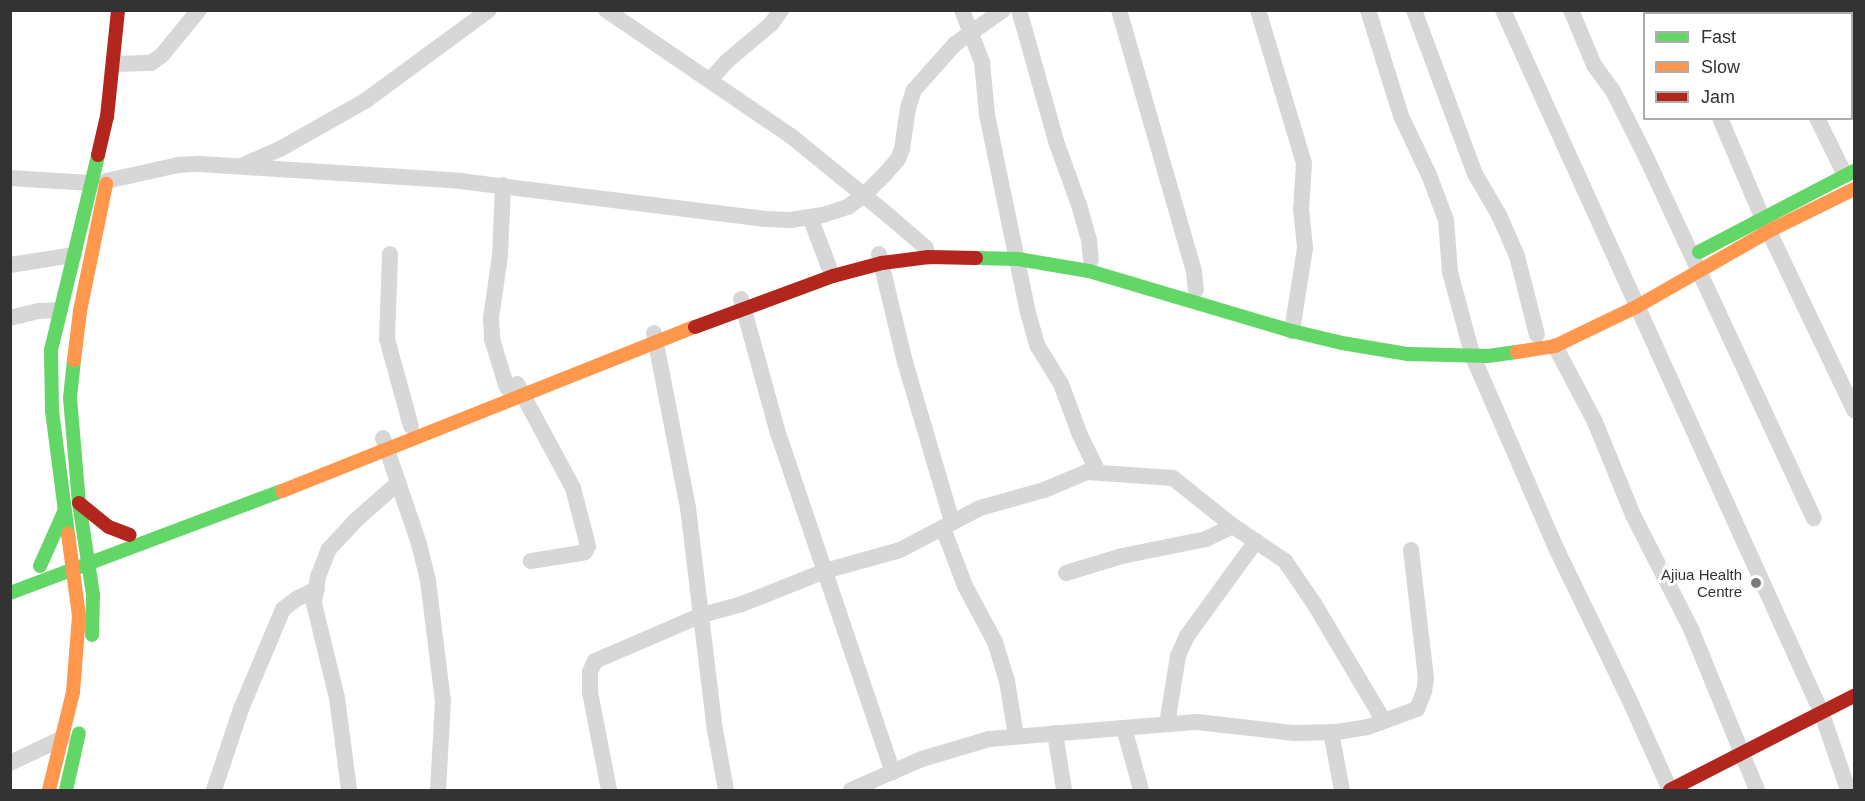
<!DOCTYPE html>
<html>
<head>
<meta charset="utf-8">
<style>
  body { margin:0 }
  #map { position:relative; width:1865px; height:801px; overflow:hidden; background:#fff; font-family:Arial,sans-serif }
  div>[style] { position:absolute }
  .street>* { height:16px; margin:-8px; padding:0 8px; transform-origin:8px; border-radius:8px; background:#d7d7d7 }
  .fast>* { height:14px; margin:-7px; padding:0 7px; transform-origin:7px; border-radius:7px; background:#63d668 }
  .slow>* { height:14px; margin:-7px; padding:0 7px; transform-origin:7px; border-radius:7px; background:#ff974d }
  .jam>* { height:14px; margin:-7px; padding:0 7px; transform-origin:7px; border-radius:7px; background:#b3261e }
  .dots>* { width:16px; height:16px; translate:-50% -50%; box-sizing:border-box; border:3px solid #fff; border-radius:50% }
  span { translate:-50% -50%; white-space:nowrap; text-align:center; line-height:1.15; -webkit-text-stroke:6px #fff; paint-order:stroke }
  .poi-label { font-size:15px; color:#333 }
  .right { translate:-100% -50%; text-align:right }
  .frame { position:absolute; inset:0; border:12px solid #333; pointer-events:none }
  .legend { position:absolute; left:1643px; top:12px; width:210px; height:108px; box-sizing:border-box; background:#fff; border:2px solid #adadad; margin:0; padding:8px 10px; list-style:none; font-size:18px; color:#333 }
  .legend li { display:flex; align-items:center; gap:12px; height:30px }
  .legend b { width:30px; border:2px solid #adadad }
</style>
</head>
<body>
<div id="map">
  <div class="street">
    <i style="left:606px;top:10px;width:224px;rotate:34.3deg"></i>
    <i style="left:791px;top:136px;width:127px;rotate:39.2deg"></i>
    <i style="left:889px;top:216px;width:48px;rotate:40.7deg"></i>
    <i style="left:925px;top:247px;width:11px;rotate:68deg"></i>
    <i style="left:962px;top:10px;width:56px;rotate:69deg"></i>
    <i style="left:982px;top:62px;width:53px;rotate:84.6deg"></i>
    <i style="left:987px;top:115px;width:202px;rotate:78.3deg"></i>
    <i style="left:1028px;top:313px;width:33px;rotate:74deg"></i>
    <i style="left:1037px;top:345px;width:46px;rotate:58.4deg"></i>
    <i style="left:1061px;top:384px;width:54px;rotate:69.6deg"></i>
    <i style="left:1080px;top:435px;width:41px;rotate:64.1deg"></i>
    <i style="left:1019px;top:10px;width:139px;rotate:74.2deg"></i>
    <i style="left:1057px;top:144px;width:65px;rotate:70.2deg"></i>
    <i style="left:1079px;top:205px;width:37px;rotate:74deg"></i>
    <i style="left:1089px;top:241px;width:19px;rotate:84deg"></i>
    <i style="left:1119px;top:10px;width:273px;rotate:74deg"></i>
    <i style="left:1194px;top:272px;width:18px;rotate:84deg"></i>
    <i style="left:1258px;top:10px;width:160px;rotate:73.3deg"></i>
    <i style="left:1304px;top:163px;width:46px;rotate:93.7deg"></i>
    <i style="left:1301px;top:209px;width:39px;rotate:84deg"></i>
    <i style="left:1305px;top:248px;width:84px;rotate:98.9deg"></i>
    <i style="left:1368px;top:10px;width:111px;rotate:72.7deg"></i>
    <i style="left:1401px;top:116px;width:65px;rotate:64.6deg"></i>
    <i style="left:1429px;top:175px;width:48px;rotate:69.3deg"></i>
    <i style="left:1446px;top:220px;width:52px;rotate:85.6deg"></i>
    <i style="left:1450px;top:272px;width:88px;rotate:74.9deg"></i>
    <i style="left:1473px;top:357px;width:210px;rotate:66.5deg"></i>
    <i style="left:1557px;top:550px;width:165px;rotate:64.2deg"></i>
    <i style="left:1629px;top:699px;width:100px;rotate:65.7deg"></i>
    <i style="left:1414px;top:10px;width:175px;rotate:69.6deg"></i>
    <i style="left:1475px;top:174px;width:48px;rotate:59.7deg"></i>
    <i style="left:1499px;top:215px;width:45px;rotate:66.3deg"></i>
    <i style="left:1517px;top:256px;width:81px;rotate:75.8deg"></i>
    <i style="left:1503px;top:10px;width:773px;rotate:65.62deg"></i>
    <i style="left:1822px;top:714px;width:80px;rotate:71.1deg"></i>
    <i style="left:1571px;top:10px;width:60px;rotate:67.3deg"></i>
    <i style="left:1594px;top:65px;width:32px;rotate:54deg"></i>
    <i style="left:1613px;top:91px;width:76px;rotate:63.4deg"></i>
    <i style="left:1647px;top:159px;width:396px;rotate:65.1deg"></i>
    <i style="left:1673px;top:10px;width:4px;rotate:76deg"></i>
    <i style="left:1764px;top:10px;width:4px;rotate:63deg"></i>
    <i style="left:115px;top:64px;width:36px;rotate:-2deg"></i>
    <i style="left:151px;top:63px;width:14px;rotate:-36deg"></i>
    <i style="left:162px;top:55px;width:58px;rotate:-50.6deg"></i>
    <i style="left:710px;top:80px;width:24px;rotate:-48deg"></i>
    <i style="left:726px;top:62px;width:59px;rotate:-40.2deg"></i>
    <i style="left:771px;top:24px;width:17px;rotate:-54deg"></i>
    <i style="left:1720px;top:118px;width:108px;rotate:67deg"></i>
    <i style="left:1762px;top:217px;width:214px;rotate:64.5deg"></i>
    <i style="left:1817px;top:118px;width:64px;rotate:63.8deg"></i>
    <i style="left:241px;top:166px;width:43px;rotate:-23.6deg"></i>
    <i style="left:280px;top:149px;width:98px;rotate:-29.5deg"></i>
    <i style="left:365px;top:101px;width:154px;rotate:-36.3deg"></i>
    <i style="left:10px;top:178px;width:81px;rotate:3.5deg"></i>
    <i style="left:106px;top:181px;width:74px;rotate:-12.5deg"></i>
    <i style="left:178px;top:165px;width:22px;rotate:-3deg"></i>
    <i style="left:200px;top:164px;width:261px;rotate:3.7deg"></i>
    <i style="left:460px;top:181px;width:306px;rotate:7.1deg"></i>
    <i style="left:764px;top:219px;width:27px;rotate:2deg"></i>
    <i style="left:791px;top:220px;width:32px;rotate:-9deg"></i>
    <i style="left:823px;top:215px;width:26px;rotate:-18deg"></i>
    <i style="left:848px;top:207px;width:20px;rotate:-37deg"></i>
    <i style="left:864px;top:195px;width:30px;rotate:-45deg"></i>
    <i style="left:885px;top:174px;width:20px;rotate:-49deg"></i>
    <i style="left:898px;top:159px;width:11px;rotate:-68deg"></i>
    <i style="left:902px;top:149px;width:41px;rotate:-81.7deg"></i>
    <i style="left:908px;top:108px;width:19px;rotate:-72deg"></i>
    <i style="left:914px;top:90px;width:62px;rotate:-48.3deg"></i>
    <i style="left:955px;top:44px;width:59px;rotate:-35.3deg"></i>
    <i style="left:503px;top:185px;width:71px;rotate:92.4deg"></i>
    <i style="left:500px;top:256px;width:63px;rotate:98.3deg"></i>
    <i style="left:491px;top:318px;width:21px;rotate:87deg"></i>
    <i style="left:492px;top:339px;width:51px;rotate:73deg"></i>
    <i style="left:810px;top:217px;width:53px;rotate:69.2deg"></i>
    <i style="left:390px;top:254px;width:85px;rotate:92deg"></i>
    <i style="left:387px;top:339px;width:90px;rotate:74.6deg"></i>
    <i style="left:879px;top:254px;width:111px;rotate:76.5deg"></i>
    <i style="left:905px;top:362px;width:167px;rotate:73.6deg"></i>
    <i style="left:10px;top:265px;width:65px;rotate:-8.9deg"></i>
    <i style="left:741px;top:299px;width:139px;rotate:74.6deg"></i>
    <i style="left:778px;top:433px;width:358px;rotate:71.3deg"></i>
    <i style="left:10px;top:318px;width:30px;rotate:-14deg"></i>
    <i style="left:39px;top:311px;width:21px;rotate:-3deg"></i>
    <i style="left:654px;top:333px;width:178px;rotate:79deg"></i>
    <i style="left:688px;top:508px;width:224px;rotate:83.1deg"></i>
    <i style="left:715px;top:730px;width:61px;rotate:79.6deg"></i>
    <i style="left:1555px;top:346px;width:86px;rotate:62.2deg"></i>
    <i style="left:1595px;top:422px;width:100px;rotate:67.8deg"></i>
    <i style="left:1633px;top:515px;width:128px;rotate:63deg"></i>
    <i style="left:1691px;top:629px;width:174px;rotate:67.7deg"></i>
    <i style="left:517px;top:384px;width:118px;rotate:61.7deg"></i>
    <i style="left:573px;top:488px;width:60px;rotate:75.5deg"></i>
    <i style="left:588px;top:546px;width:7px;rotate:117deg"></i>
    <i style="left:585px;top:552px;width:4px;rotate:166deg"></i>
    <i style="left:581px;top:553px;width:51px;rotate:170.9deg"></i>
    <i style="left:383px;top:438px;width:112px;rotate:71.2deg"></i>
    <i style="left:419px;top:544px;width:38px;rotate:76deg"></i>
    <i style="left:428px;top:581px;width:121px;rotate:82.9deg"></i>
    <i style="left:443px;top:701px;width:89px;rotate:93.2deg"></i>
    <i style="left:943px;top:528px;width:62px;rotate:69.2deg"></i>
    <i style="left:965px;top:586px;width:64px;rotate:61.8deg"></i>
    <i style="left:995px;top:642px;width:41px;rotate:72.9deg"></i>
    <i style="left:1007px;top:681px;width:56px;rotate:80.7deg"></i>
    <i style="left:1066px;top:573px;width:59px;rotate:-16.9deg"></i>
    <i style="left:1122px;top:556px;width:86px;rotate:-11.4deg"></i>
    <i style="left:1206px;top:539px;width:30px;rotate:-26deg"></i>
    <i style="left:1167px;top:724px;width:69px;rotate:-80.8deg"></i>
    <i style="left:1178px;top:656px;width:22px;rotate:-66deg"></i>
    <i style="left:1187px;top:636px;width:117px;rotate:-54deg"></i>
    <i style="left:1124px;top:728px;width:64px;rotate:74.7deg"></i>
    <i style="left:1331px;top:732px;width:59px;rotate:79.3deg"></i>
    <i style="left:1055px;top:733px;width:58px;rotate:81deg"></i>
    <i style="left:10px;top:763px;width:59px;rotate:-25.3deg"></i>
    <i style="left:214px;top:790px;width:85px;rotate:-71.6deg"></i>
    <i style="left:241px;top:709px;width:108px;rotate:-67.2deg"></i>
    <i style="left:283px;top:609px;width:19px;rotate:-36deg"></i>
    <i style="left:298px;top:598px;width:21px;rotate:-25deg"></i>
    <i style="left:349px;top:790px;width:93px;rotate:-97.4deg"></i>
    <i style="left:337px;top:698px;width:97px;rotate:-103.7deg"></i>
    <i style="left:314px;top:604px;width:27px;rotate:-82deg"></i>
    <i style="left:318px;top:577px;width:30px;rotate:-69deg"></i>
    <i style="left:329px;top:549px;width:40px;rotate:-47deg"></i>
    <i style="left:356px;top:520px;width:56px;rotate:-41.4deg"></i>
    <i style="left:609px;top:790px;width:100px;rotate:-101deg"></i>
    <i style="left:590px;top:692px;width:20px;rotate:-90deg"></i>
    <i style="left:590px;top:672px;width:12px;rotate:-66deg"></i>
    <i style="left:595px;top:661px;width:116px;rotate:-23.3deg"></i>
    <i style="left:702px;top:615px;width:41px;rotate:-15.4deg"></i>
    <i style="left:742px;top:604px;width:89px;rotate:-21.7deg"></i>
    <i style="left:825px;top:571px;width:78px;rotate:-15.6deg"></i>
    <i style="left:900px;top:550px;width:90px;rotate:-27.7deg"></i>
    <i style="left:980px;top:508px;width:66px;rotate:-15.7deg"></i>
    <i style="left:1044px;top:490px;width:47px;rotate:-22.7deg"></i>
    <i style="left:1087px;top:472px;width:86px;rotate:4deg"></i>
    <i style="left:1173px;top:478px;width:77px;rotate:38.7deg"></i>
    <i style="left:1233px;top:526px;width:63px;rotate:33.9deg"></i>
    <i style="left:1285px;top:561px;width:53px;rotate:55.7deg"></i>
    <i style="left:1315px;top:605px;width:135px;rotate:59.3deg"></i>
    <i style="left:851px;top:790px;width:77px;rotate:-23.6deg"></i>
    <i style="left:922px;top:759px;width:70px;rotate:-16.6deg"></i>
    <i style="left:989px;top:739px;width:209px;rotate:-4.7deg"></i>
    <i style="left:1197px;top:722px;width:98px;rotate:6.5deg"></i>
    <i style="left:1294px;top:733px;width:43px;rotate:-1.3deg"></i>
    <i style="left:1337px;top:732px;width:31px;rotate:-9deg"></i>
    <i style="left:1368px;top:727px;width:52px;rotate:-20.2deg"></i>
    <i style="left:1417px;top:709px;width:18px;rotate:-68deg"></i>
    <i style="left:1424px;top:692px;width:14px;rotate:-82deg"></i>
    <i style="left:1426px;top:678px;width:129px;rotate:-96.7deg"></i>
  </div>
  <div class="fast">
    <i style="left:1699px;top:252px;width:175px;rotate:-27.6deg"></i>
    <i style="left:976px;top:258px;width:42px;rotate:1.4deg"></i>
    <i style="left:1018px;top:259px;width:72px;rotate:9.6deg"></i>
    <i style="left:1089px;top:271px;width:212px;rotate:16.5deg"></i>
    <i style="left:1292px;top:331px;width:51px;rotate:13.5deg"></i>
    <i style="left:1342px;top:343px;width:67px;rotate:9.5deg"></i>
    <i style="left:1408px;top:354px;width:80px;rotate:1.4deg"></i>
    <i style="left:1488px;top:356px;width:29px;rotate:-8deg"></i>
    <i style="left:74px;top:360px;width:38px;rotate:96deg"></i>
    <i style="left:70px;top:398px;width:105px;rotate:85.1deg"></i>
    <i style="left:79px;top:503px;width:93px;rotate:81.3deg"></i>
    <i style="left:93px;top:595px;width:40px;rotate:91.4deg"></i>
    <i style="left:68px;top:534px;width:125px;rotate:-97.4deg"></i>
    <i style="left:52px;top:410px;width:60px;rotate:-91deg"></i>
    <i style="left:51px;top:350px;width:201px;rotate:-76.4deg"></i>
    <i style="left:40px;top:566px;width:59px;rotate:-66deg"></i>
    <i style="left:10px;top:593px;width:290px;rotate:-20.6deg"></i>
    <i style="left:66px;top:790px;width:58px;rotate:-77.2deg"></i>
  </div>
  <div class="slow">
    <i style="left:1517px;top:352px;width:38px;rotate:-9deg"></i>
    <i style="left:1555px;top:346px;width:90px;rotate:-25.7deg"></i>
    <i style="left:1636px;top:307px;width:153px;rotate:-29.7deg"></i>
    <i style="left:1769px;top:231px;width:95px;rotate:-26.3deg"></i>
    <i style="left:74px;top:360px;width:49px;rotate:-83deg"></i>
    <i style="left:80px;top:311px;width:130px;rotate:-78.4deg"></i>
    <i style="left:282px;top:491px;width:444px;rotate:-21.7deg"></i>
    <i style="left:49px;top:790px;width:101px;rotate:-76.2deg"></i>
    <i style="left:73px;top:692px;width:76px;rotate:-85.5deg"></i>
    <i style="left:79px;top:616px;width:83px;rotate:-97.6deg"></i>
  </div>
  <div class="jam">
    <i style="left:98px;top:155px;width:39px;rotate:-77deg"></i>
    <i style="left:107px;top:117px;width:108px;rotate:-84.1deg"></i>
    <i style="left:695px;top:327px;width:147px;rotate:-20.3deg"></i>
    <i style="left:833px;top:276px;width:51px;rotate:-14.9deg"></i>
    <i style="left:882px;top:263px;width:47px;rotate:-7.3deg"></i>
    <i style="left:929px;top:257px;width:47px;rotate:1.2deg"></i>
    <i style="left:79px;top:503px;width:38px;rotate:39deg"></i>
    <i style="left:109px;top:527px;width:22px;rotate:21deg"></i>
    <i style="left:1670px;top:790px;width:207px;rotate:-27.1deg"></i>
  </div>
  <div class="dots">
    <i style="left:1756px;top:583px;background:#7a7a7a"></i>
  </div>
  <div class="poi-label">
    <span class="right" style="left:1742px;top:583px">Ajiua Health<br>Centre</span>
  </div>
  <div class="frame"></div>
  <ul class="legend">
  <li><b style="height:8px;background:#63d668"></b>Fast</li>
  <li><b style="height:8px;background:#ff974d"></b>Slow</li>
  <li><b style="height:8px;background:#b3261e"></b>Jam</li>
  </ul>
</div>
</body>
</html>
